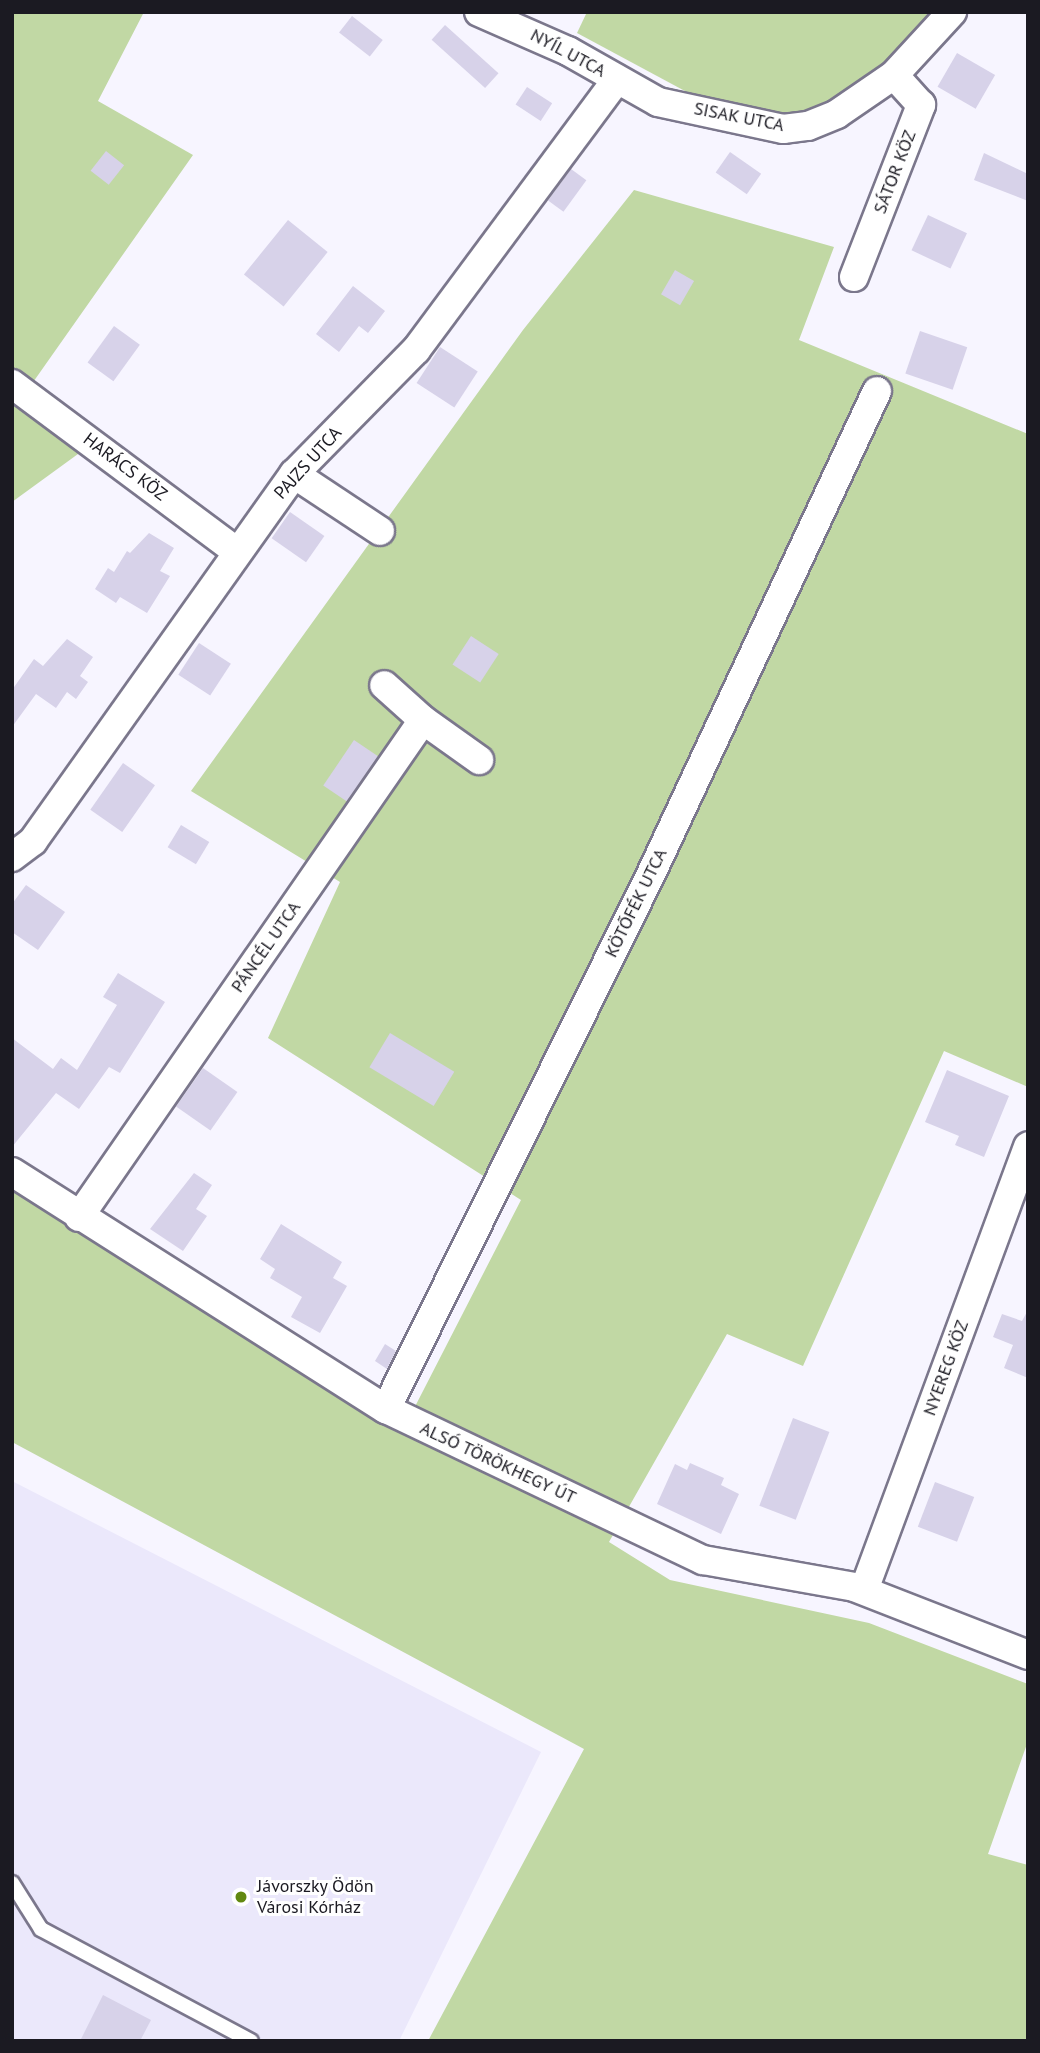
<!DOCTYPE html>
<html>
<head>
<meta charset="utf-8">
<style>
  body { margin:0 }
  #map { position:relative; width:1040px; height:2053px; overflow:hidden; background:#f7f5ff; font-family:"PT Sans",sans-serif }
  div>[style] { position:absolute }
  .built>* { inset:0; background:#ebe8fb }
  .green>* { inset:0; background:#c1d8a4 }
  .building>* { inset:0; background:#d7d2e9; transform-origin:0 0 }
  .roads { filter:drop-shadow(2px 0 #7b778c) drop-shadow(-2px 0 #7b778c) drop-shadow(0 2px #7b778c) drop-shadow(0 -2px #7b778c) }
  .service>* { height:14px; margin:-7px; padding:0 7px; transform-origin:7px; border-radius:7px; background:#fff }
  .minor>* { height:28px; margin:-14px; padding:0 14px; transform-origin:14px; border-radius:14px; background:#fff }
  .dots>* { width:19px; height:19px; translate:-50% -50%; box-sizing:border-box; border:4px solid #fff; border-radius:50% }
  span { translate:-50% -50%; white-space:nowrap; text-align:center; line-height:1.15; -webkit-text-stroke:6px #fff; paint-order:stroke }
  .street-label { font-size:18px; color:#1b1a22 }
  .poi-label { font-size:18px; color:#1b1a22 }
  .left { translate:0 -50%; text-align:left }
  .frame { position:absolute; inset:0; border:14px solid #1b1a22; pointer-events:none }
</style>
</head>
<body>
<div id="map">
  <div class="built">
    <i style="clip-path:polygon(12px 1481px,541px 1752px,399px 2041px,12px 2041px)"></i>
  </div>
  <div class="green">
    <i style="clip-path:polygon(12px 12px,144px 12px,98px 101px,193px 155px,17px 405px,89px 446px,12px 502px)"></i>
    <i style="clip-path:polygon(587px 12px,932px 12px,886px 61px,834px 103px,791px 119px,737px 119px,577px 33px)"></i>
    <i style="clip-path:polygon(634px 190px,834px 247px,799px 340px,1028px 434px,1028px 1087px,944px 1051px,803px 1366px,727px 1334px,609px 1542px,670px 1580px,869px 1623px,1028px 1684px,1028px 1741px,988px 1854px,1028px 1865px,1028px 2041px,428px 2041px,584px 1749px,12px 1442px,12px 1189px,404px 1428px,521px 1200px,268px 1038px,340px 882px,191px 791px,523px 330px)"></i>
  </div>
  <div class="building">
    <i style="left:352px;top:16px;width:39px;height:21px;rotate:38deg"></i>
    <i style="left:445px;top:25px;width:72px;height:20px;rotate:42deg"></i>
    <i style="left:957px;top:53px;width:44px;height:39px;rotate:30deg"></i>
    <i style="left:527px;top:87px;width:30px;height:21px;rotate:33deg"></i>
    <i style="left:106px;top:151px;width:23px;height:25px;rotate:38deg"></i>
    <i style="left:730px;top:152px;width:38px;height:25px;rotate:35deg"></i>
    <i style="clip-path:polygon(984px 153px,1028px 174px,1028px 201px,974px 180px)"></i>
    <i style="left:571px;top:169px;width:19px;height:39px;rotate:36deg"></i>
    <i style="left:928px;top:215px;width:43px;height:39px;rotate:25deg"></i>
    <i style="left:288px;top:220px;width:51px;height:70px;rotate:39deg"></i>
    <i style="left:675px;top:270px;width:22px;height:28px;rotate:30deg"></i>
    <i style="clip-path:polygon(353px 286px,385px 311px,368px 333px,359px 326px,339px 352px,316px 334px)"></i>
    <i style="left:114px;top:326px;width:32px;height:45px;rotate:36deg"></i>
    <i style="left:920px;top:331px;width:50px;height:45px;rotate:19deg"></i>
    <i style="left:440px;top:347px;width:45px;height:43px;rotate:33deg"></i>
    <i style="left:290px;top:512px;width:42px;height:32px;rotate:35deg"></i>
    <i style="clip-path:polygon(149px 533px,174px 548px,160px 571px,170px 576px,147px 613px,120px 597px,116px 603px,95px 589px,108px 568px,114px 572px,127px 551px,130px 553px)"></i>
    <i style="left:471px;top:636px;width:33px;height:34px;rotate:33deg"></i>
    <i style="clip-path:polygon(67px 639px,93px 657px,80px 676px,88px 682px,76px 699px,67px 692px,56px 708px,36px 694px,12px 727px,12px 690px,34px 659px,43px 666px)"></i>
    <i style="left:199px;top:643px;width:38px;height:38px;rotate:33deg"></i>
    <i style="left:354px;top:740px;width:29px;height:55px;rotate:34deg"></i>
    <i style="left:123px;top:763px;width:39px;height:57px;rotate:35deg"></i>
    <i style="left:181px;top:825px;width:33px;height:26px;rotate:31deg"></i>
    <i style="clip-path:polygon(26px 885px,65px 912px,38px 950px,12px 932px,12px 904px)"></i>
    <i style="clip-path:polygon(118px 973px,165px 1002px,120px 1073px,109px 1067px,79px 1109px,56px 1093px,12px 1147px,12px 1038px,53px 1069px,61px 1058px,77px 1070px,117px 1005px,103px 997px)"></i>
    <i style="left:390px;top:1033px;width:75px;height:40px;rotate:31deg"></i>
    <i style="left:203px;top:1068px;width:42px;height:47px;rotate:35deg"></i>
    <i style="clip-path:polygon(947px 1070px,1009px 1096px,984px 1157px,955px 1145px,959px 1136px,925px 1122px)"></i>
    <i style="clip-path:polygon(194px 1173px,212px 1185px,196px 1209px,207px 1216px,183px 1251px,150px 1229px)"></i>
    <i style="clip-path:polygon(281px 1224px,342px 1262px,333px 1278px,347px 1286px,320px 1333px,291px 1317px,302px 1297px,270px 1278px,275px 1269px,260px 1259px)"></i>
    <i style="clip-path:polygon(1028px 1310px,1028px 1378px,1004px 1368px,1013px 1345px,993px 1337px,1002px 1314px,1022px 1321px)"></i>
    <i style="clip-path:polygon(385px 1344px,396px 1351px,387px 1369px,375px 1361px)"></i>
    <i style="left:793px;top:1418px;width:39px;height:94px;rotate:21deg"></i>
    <i style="clip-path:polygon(690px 1463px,724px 1478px,721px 1485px,739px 1494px,721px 1534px,657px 1504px,675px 1464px,687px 1470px)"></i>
    <i style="left:935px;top:1482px;width:42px;height:48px;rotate:21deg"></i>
    <i style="clip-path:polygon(103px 1995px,151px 2020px,140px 2041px,80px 2041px)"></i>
  </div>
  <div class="roads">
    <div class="service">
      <i style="left:12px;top:1883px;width:54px;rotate:57.8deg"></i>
      <i style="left:41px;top:1929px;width:238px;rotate:28.1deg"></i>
    </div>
    <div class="minor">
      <i style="left:479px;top:12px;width:97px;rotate:23.7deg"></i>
      <i style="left:568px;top:51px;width:103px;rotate:29.5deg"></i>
      <i style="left:658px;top:102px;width:128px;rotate:12.2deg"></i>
      <i style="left:783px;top:129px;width:25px;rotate:-7deg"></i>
      <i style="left:808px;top:126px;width:31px;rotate:-22deg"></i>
      <i style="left:837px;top:114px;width:69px;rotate:-34.4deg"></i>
      <i style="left:894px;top:75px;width:86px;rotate:-47.4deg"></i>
      <i style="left:854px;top:277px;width:185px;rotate:-68.7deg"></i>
      <i style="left:921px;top:105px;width:40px;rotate:-132deg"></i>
      <i style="left:12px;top:384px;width:279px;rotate:36.7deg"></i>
      <i style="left:294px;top:474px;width:103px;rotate:33.5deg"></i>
      <i style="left:423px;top:720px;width:69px;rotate:35.5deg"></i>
      <i style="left:12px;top:857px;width:26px;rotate:-37deg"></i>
      <i style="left:33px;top:841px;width:450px;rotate:-54.6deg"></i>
      <i style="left:294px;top:474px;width:174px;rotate:-45.5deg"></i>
      <i style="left:416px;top:350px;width:337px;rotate:-53.4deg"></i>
      <i style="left:12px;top:1172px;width:443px;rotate:32.4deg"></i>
      <i style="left:386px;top:1409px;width:351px;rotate:25.5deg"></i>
      <i style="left:703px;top:1560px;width:153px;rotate:10.1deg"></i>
      <i style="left:854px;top:1587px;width:187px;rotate:21.3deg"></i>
      <i style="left:79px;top:1217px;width:604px;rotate:-55.31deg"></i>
      <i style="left:423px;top:720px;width:52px;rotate:-138.1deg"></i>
      <i style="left:386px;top:1409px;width:597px;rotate:-63.65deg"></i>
      <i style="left:651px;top:874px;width:533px;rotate:-64.92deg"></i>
      <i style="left:864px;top:1590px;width:473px;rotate:-69.7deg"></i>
    </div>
  </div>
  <div class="dots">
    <i style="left:241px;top:1897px;background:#618810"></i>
  </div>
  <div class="street-label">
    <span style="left:568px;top:53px;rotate:28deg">NYÍL UTCA</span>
    <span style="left:739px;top:117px;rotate:11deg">SISAK UTCA</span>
    <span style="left:895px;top:172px;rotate:-69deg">SÁTOR KÖZ</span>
    <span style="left:308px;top:463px;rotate:-48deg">PAJZS UTCA</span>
    <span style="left:125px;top:467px;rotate:37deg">HARÁCS KÖZ</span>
    <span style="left:636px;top:903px;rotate:-64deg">KÖTŐFÉK UTCA</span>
    <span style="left:266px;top:947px;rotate:-55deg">PÁNCÉL UTCA</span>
    <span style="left:946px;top:1368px;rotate:-70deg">NYEREG KÖZ</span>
    <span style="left:498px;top:1463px;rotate:25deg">ALSÓ TÖRÖKHEGY ÚT</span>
  </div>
  <div class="poi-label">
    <span class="left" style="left:257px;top:1897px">Jávorszky Ödön<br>Városi Kórház</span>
  </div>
  <div class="frame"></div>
</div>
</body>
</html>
